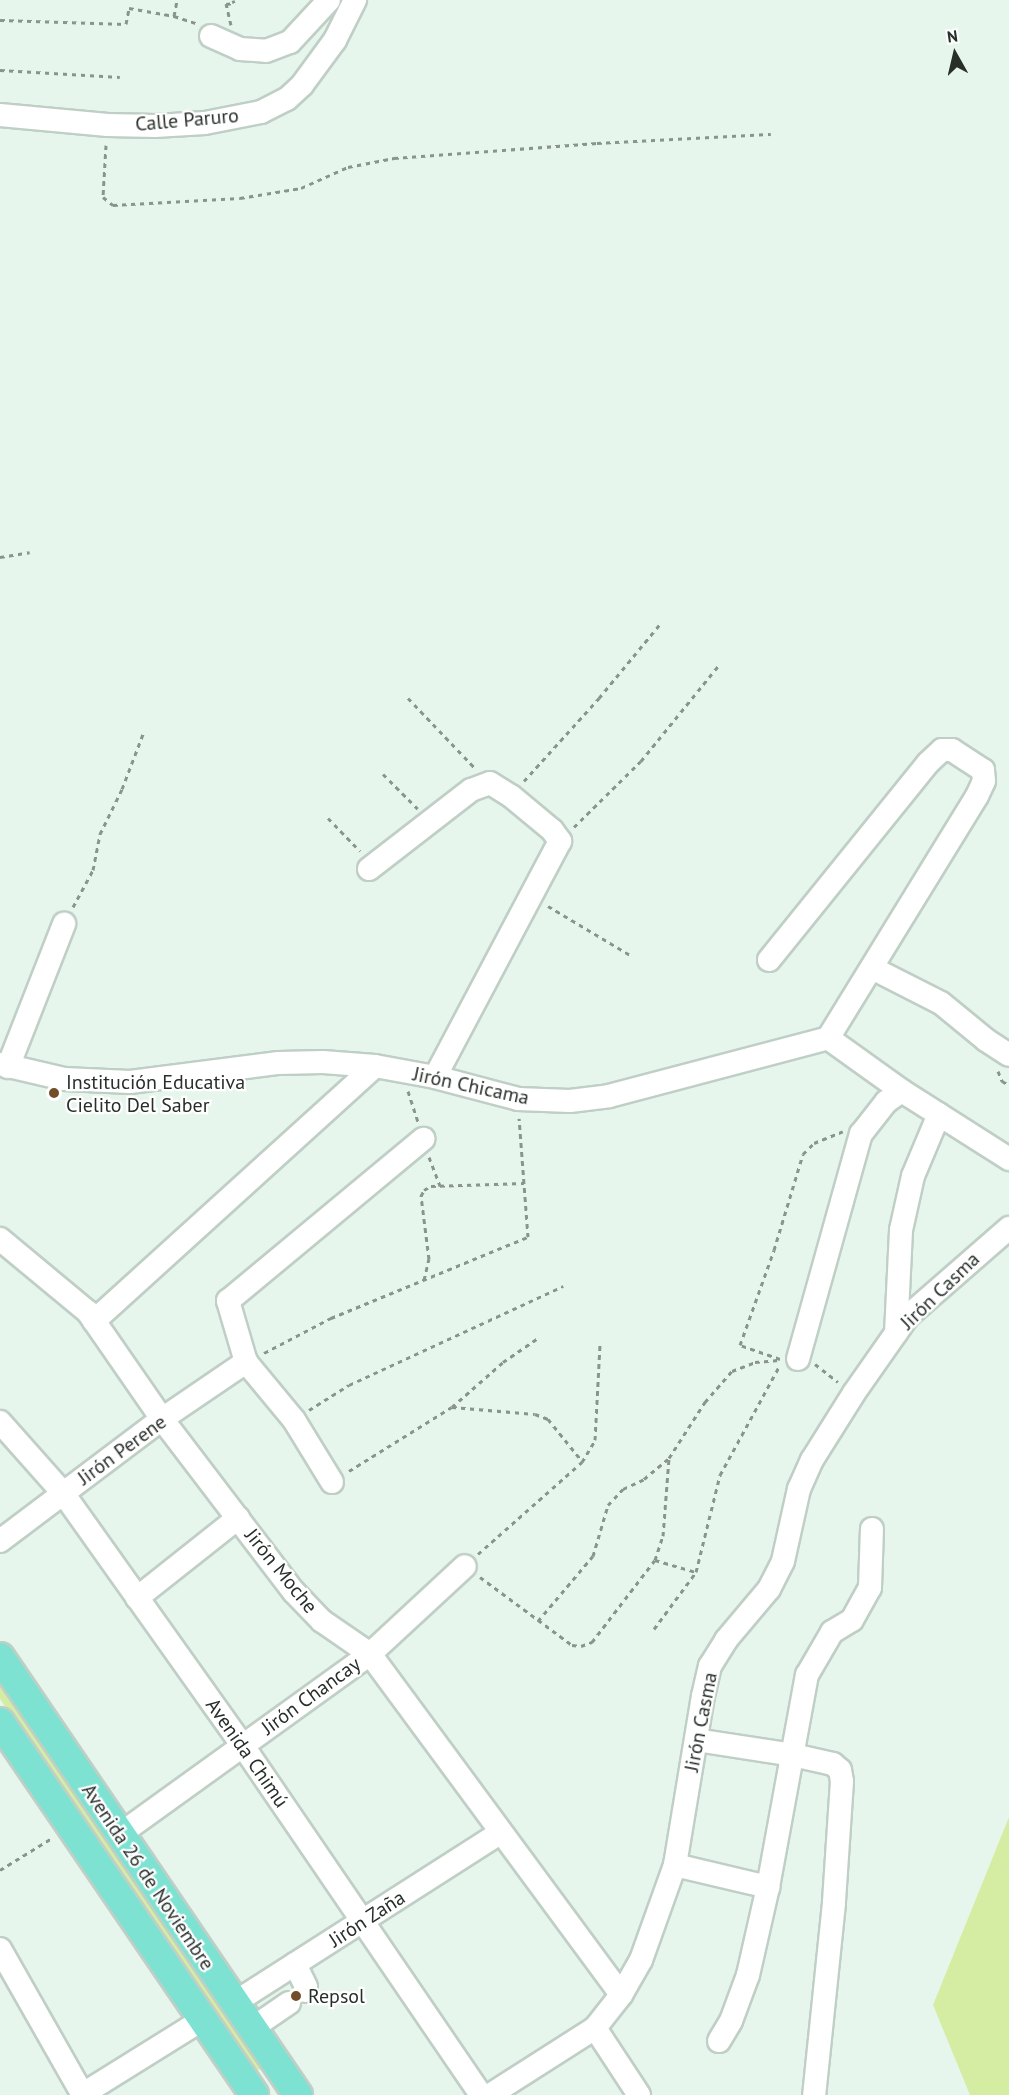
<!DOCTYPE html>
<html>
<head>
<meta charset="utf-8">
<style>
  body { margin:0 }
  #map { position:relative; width:1009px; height:2095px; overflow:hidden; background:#e7f6ed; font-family:"PT Sans",sans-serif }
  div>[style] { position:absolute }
  .green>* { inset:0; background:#d5eda2 }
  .path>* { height:3px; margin-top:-1.5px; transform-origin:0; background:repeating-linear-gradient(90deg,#8a948e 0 4.5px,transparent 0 9px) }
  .roads { filter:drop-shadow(2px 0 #c0cfc6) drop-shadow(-2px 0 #c0cfc6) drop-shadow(0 2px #c0cfc6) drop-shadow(0 -2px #c0cfc6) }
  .minor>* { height:22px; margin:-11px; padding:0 11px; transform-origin:11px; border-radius:11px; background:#fff }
  .major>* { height:28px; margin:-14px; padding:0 14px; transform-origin:14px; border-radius:14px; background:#7de2d2 }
  .dots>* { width:16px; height:16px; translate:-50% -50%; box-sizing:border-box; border:3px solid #fff; border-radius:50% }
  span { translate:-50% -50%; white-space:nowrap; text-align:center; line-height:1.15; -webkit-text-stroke:4.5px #fff; paint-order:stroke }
  .street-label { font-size:20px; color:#282e2a }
  .poi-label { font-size:20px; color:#282e2a }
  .left { translate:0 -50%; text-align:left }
  .north { position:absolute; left:925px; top:24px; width:60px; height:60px; -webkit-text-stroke:4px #fff; paint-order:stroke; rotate:352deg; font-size:16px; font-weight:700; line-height:24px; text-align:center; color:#282e2a }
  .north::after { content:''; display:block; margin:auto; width:21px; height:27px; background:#282e2a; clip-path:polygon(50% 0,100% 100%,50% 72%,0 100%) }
</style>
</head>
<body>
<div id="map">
  <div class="green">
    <i style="clip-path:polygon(0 1679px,262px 2067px,256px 2072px,0 1699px)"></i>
    <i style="clip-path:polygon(1009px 1817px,1009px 2095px,970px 2095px,933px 2005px)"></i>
  </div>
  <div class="path">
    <i style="left:174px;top:16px;width:16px;rotate:-79deg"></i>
    <i style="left:0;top:20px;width:126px;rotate:1.8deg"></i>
    <i style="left:126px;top:24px;width:16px;rotate:-79deg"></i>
    <i style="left:129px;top:8px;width:46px;rotate:10.1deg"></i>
    <i style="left:174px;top:16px;width:23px;rotate:18deg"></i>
    <i style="left:231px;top:25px;width:22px;rotate:-103deg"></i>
    <i style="left:226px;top:4px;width:8px;rotate:-7deg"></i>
    <i style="left:234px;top:3px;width:3px;rotate:-108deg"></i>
    <i style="left:0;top:70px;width:120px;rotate:3.3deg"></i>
    <i style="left:106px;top:145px;width:52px;rotate:93.3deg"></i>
    <i style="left:103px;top:197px;width:13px;rotate:39deg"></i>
    <i style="left:113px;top:205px;width:127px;rotate:-3.2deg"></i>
    <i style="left:240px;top:198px;width:62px;rotate:-9.3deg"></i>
    <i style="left:301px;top:188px;width:51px;rotate:-24.1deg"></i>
    <i style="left:348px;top:167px;width:47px;rotate:-11.1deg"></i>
    <i style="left:394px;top:158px;width:204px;rotate:-4.2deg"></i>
    <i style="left:597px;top:143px;width:174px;rotate:-3deg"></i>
    <i style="left:0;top:557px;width:30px;rotate:-9deg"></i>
    <i style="left:408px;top:698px;width:97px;rotate:46.3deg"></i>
    <i style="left:383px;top:774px;width:49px;rotate:45deg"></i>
    <i style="left:524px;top:781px;width:112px;rotate:-47.9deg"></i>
    <i style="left:599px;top:698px;width:96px;rotate:-50.5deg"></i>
    <i style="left:328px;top:818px;width:46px;rotate:45.9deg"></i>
    <i style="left:574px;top:827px;width:94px;rotate:-44.6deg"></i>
    <i style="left:641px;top:761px;width:124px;rotate:-50.9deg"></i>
    <i style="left:548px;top:906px;width:98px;rotate:30.8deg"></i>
    <i style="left:73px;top:907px;width:42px;rotate:-61.6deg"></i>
    <i style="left:93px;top:870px;width:37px;rotate:-79deg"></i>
    <i style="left:100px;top:834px;width:50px;rotate:-63.9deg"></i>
    <i style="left:122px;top:789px;width:59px;rotate:-69.1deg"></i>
    <i style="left:998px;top:1071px;width:11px;rotate:68deg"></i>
    <i style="left:1002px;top:1081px;width:8px;rotate:30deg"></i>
    <i style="left:408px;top:1091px;width:33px;rotate:72deg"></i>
    <i style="left:429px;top:1157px;width:31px;rotate:69deg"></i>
    <i style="left:424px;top:1280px;width:22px;rotate:-77deg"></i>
    <i style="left:429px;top:1259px;width:64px;rotate:-97.2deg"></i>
    <i style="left:421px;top:1196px;width:7px;rotate:-63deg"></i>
    <i style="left:424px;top:1190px;width:8px;rotate:-30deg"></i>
    <i style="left:431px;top:1186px;width:93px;rotate:-1.8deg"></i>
    <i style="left:264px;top:1353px;width:76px;rotate:-27.6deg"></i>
    <i style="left:331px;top:1318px;width:213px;rotate:-22.4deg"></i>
    <i style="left:528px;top:1237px;width:119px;rotate:-94.3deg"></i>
    <i style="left:780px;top:1359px;width:42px;rotate:-160.7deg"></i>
    <i style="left:740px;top:1345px;width:101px;rotate:-70.3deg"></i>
    <i style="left:774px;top:1250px;width:100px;rotate:-73.2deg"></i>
    <i style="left:803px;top:1154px;width:16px;rotate:-45deg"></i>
    <i style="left:814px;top:1143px;width:31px;rotate:-22deg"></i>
    <i style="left:815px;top:1364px;width:29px;rotate:38deg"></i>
    <i style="left:452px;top:1407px;width:83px;rotate:4.8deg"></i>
    <i style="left:535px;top:1414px;width:14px;rotate:21deg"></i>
    <i style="left:548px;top:1419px;width:54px;rotate:51deg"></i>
    <i style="left:309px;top:1410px;width:47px;rotate:-32deg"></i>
    <i style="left:349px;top:1385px;width:236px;rotate:-24.8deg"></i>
    <i style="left:349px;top:1471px;width:121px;rotate:-31.9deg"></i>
    <i style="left:452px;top:1407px;width:68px;rotate:-41.4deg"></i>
    <i style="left:503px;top:1362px;width:42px;rotate:-34.4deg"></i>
    <i style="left:478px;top:1554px;width:139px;rotate:-41.5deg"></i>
    <i style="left:582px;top:1462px;width:26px;rotate:-59deg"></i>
    <i style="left:595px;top:1440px;width:95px;rotate:-87deg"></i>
    <i style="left:655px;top:1560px;width:43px;rotate:16.3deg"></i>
    <i style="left:480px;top:1577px;width:114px;rotate:36.5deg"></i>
    <i style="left:572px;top:1645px;width:9px;rotate:6deg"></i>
    <i style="left:581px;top:1646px;width:12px;rotate:-20deg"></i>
    <i style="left:592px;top:1642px;width:103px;rotate:-52.5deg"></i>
    <i style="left:655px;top:1560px;width:25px;rotate:-72deg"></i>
    <i style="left:663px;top:1536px;width:78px;rotate:-85.6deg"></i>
    <i style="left:538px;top:1621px;width:85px;rotate:-49.8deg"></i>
    <i style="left:593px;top:1556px;width:53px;rotate:-73.6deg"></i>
    <i style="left:608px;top:1505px;width:22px;rotate:-47deg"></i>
    <i style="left:623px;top:1489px;width:23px;rotate:-25deg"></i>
    <i style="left:644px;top:1479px;width:33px;rotate:-40deg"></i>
    <i style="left:669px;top:1458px;width:67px;rotate:-57.3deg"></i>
    <i style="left:705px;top:1402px;width:41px;rotate:-48.9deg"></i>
    <i style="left:732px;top:1371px;width:25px;rotate:-21deg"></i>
    <i style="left:755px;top:1362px;width:24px;rotate:-5deg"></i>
    <i style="left:654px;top:1629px;width:71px;rotate:-53.6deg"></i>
    <i style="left:696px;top:1572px;width:100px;rotate:-76.1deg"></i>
    <i style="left:720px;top:1475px;width:125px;rotate:-61.4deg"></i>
    <i style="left:0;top:1870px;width:61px;rotate:-31.6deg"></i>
  </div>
  <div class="roads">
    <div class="minor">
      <i style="left:211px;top:36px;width:32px;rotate:24deg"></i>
      <i style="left:240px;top:49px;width:26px;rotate:4deg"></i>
      <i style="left:266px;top:51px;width:26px;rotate:-21deg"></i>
      <i style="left:290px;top:42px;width:57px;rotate:-47.1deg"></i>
      <i style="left:0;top:115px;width:108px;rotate:5.3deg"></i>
      <i style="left:108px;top:125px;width:47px;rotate:1.2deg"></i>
      <i style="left:155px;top:126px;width:50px;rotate:-3.4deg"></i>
      <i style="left:205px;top:123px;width:57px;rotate:-11.1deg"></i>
      <i style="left:261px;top:112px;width:29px;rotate:-27deg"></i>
      <i style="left:287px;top:99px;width:21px;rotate:-43deg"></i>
      <i style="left:302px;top:85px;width:56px;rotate:-53.7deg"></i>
      <i style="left:335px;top:40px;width:45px;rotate:-63.4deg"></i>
      <i style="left:369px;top:869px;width:129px;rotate:-37.8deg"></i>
      <i style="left:471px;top:790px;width:20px;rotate:-20deg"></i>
      <i style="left:490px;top:783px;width:25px;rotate:32deg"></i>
      <i style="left:511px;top:796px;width:53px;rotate:39.7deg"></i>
      <i style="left:552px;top:830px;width:14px;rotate:54deg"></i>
      <i style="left:560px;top:841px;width:267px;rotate:117.9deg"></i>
      <i style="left:769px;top:960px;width:253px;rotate:-51.1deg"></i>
      <i style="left:928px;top:763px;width:19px;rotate:-43deg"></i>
      <i style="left:942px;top:750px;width:10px"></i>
      <i style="left:952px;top:750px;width:37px;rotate:33deg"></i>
      <i style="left:983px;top:770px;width:11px;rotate:85deg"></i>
      <i style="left:984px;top:781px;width:17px;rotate:115deg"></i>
      <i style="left:977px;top:796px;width:284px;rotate:121.6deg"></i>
      <i style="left:872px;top:968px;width:77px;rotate:26.9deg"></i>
      <i style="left:941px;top:1003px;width:58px;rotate:39.4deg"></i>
      <i style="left:986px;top:1040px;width:27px;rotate:33deg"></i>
      <i style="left:0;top:1064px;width:66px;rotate:13.2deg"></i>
      <i style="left:64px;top:1079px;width:66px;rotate:2.6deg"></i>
      <i style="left:130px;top:1082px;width:150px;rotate:-7.3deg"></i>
      <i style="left:279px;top:1063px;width:44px;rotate:-1.3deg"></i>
      <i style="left:323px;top:1062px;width:52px;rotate:4.4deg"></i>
      <i style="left:375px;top:1066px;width:61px;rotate:10.4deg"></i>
      <i style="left:435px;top:1077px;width:86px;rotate:14.8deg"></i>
      <i style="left:518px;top:1099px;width:52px;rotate:2.2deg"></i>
      <i style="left:570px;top:1101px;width:39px;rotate:-7deg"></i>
      <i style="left:609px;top:1096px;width:227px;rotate:-14.8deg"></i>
      <i style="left:828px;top:1038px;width:91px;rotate:35.6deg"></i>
      <i style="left:902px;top:1091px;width:127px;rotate:32.4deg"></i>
      <i style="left:8px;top:1067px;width:154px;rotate:-68.6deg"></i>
      <i style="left:0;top:1239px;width:114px;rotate:39.7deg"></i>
      <i style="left:88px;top:1312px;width:130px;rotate:55.3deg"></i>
      <i style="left:162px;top:1419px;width:218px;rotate:52.7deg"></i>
      <i style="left:294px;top:1592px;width:40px;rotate:46deg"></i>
      <i style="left:322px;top:1621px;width:58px;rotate:34.5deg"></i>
      <i style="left:370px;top:1654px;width:423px;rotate:53.6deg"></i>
      <i style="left:94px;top:1321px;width:379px;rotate:-42.2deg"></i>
      <i style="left:896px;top:1333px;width:103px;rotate:-87.2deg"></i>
      <i style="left:901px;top:1230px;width:55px;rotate:-77.5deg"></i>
      <i style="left:913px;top:1176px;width:67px;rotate:-67.2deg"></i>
      <i style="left:798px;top:1359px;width:234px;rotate:-74.4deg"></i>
      <i style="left:861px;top:1134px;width:41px;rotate:-52deg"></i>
      <i style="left:886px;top:1102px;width:19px;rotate:-35deg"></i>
      <i style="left:0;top:1422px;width:95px;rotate:48.4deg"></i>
      <i style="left:63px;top:1493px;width:310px;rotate:54.6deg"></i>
      <i style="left:243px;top:1746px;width:422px;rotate:55.7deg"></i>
      <i style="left:332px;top:1482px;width:73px;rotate:-121.5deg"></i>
      <i style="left:294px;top:1420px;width:75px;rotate:-129.6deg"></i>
      <i style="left:246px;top:1362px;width:64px;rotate:-106.4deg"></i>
      <i style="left:228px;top:1301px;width:254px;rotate:-39.7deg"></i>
      <i style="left:0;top:1541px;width:203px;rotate:-37deg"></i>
      <i style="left:162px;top:1419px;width:102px;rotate:-34.2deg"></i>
      <i style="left:137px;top:1598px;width:129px;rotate:-38.4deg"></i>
      <i style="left:696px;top:1740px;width:98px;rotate:8.8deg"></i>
      <i style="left:793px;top:1755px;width:41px;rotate:12.7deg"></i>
      <i style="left:833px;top:1764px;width:9px;rotate:41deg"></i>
      <i style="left:840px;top:1770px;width:11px;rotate:80deg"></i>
      <i style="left:842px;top:1781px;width:122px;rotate:93.8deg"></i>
      <i style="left:834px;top:1903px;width:193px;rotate:95.9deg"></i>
      <i style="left:119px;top:1835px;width:309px;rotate:-35.8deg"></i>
      <i style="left:370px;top:1654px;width:129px;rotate:-42.8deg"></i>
      <i style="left:675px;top:1865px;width:96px;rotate:13.3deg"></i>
      <i style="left:0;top:1949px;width:168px;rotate:60.4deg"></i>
      <i style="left:295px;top:1964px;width:25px;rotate:64deg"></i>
      <i style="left:306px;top:1987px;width:4px;rotate:104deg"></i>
      <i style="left:234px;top:2003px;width:316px;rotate:-32.6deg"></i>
      <i style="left:595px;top:2028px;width:80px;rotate:56.7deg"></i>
      <i style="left:251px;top:2029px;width:46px;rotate:-34.4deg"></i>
      <i style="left:719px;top:2041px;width:23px;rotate:-59deg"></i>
      <i style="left:731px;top:2021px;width:49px;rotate:-69.7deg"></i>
      <i style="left:748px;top:1975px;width:90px;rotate:-77.2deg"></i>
      <i style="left:768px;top:1887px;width:216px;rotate:-79.6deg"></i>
      <i style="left:807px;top:1675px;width:50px;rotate:-59.8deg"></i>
      <i style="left:832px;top:1632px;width:23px;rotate:-31deg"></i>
      <i style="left:852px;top:1620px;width:37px;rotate:-61deg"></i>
      <i style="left:870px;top:1588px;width:59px;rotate:-88.1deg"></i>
      <i style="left:83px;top:2094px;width:140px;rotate:-31.9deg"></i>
      <i style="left:490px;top:2095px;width:125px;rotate:-32.5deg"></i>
      <i style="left:595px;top:2028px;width:42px;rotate:-51.8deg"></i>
      <i style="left:621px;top:1995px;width:40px;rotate:-60.3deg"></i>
      <i style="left:641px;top:1960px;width:101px;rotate:-70.3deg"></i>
      <i style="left:675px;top:1865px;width:171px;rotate:-80.6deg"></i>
      <i style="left:703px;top:1696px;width:31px;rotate:-77deg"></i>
      <i style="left:710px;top:1666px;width:31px;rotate:-58deg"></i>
      <i style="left:726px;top:1640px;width:67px;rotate:-49.9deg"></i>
      <i style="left:769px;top:1589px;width:31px;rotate:-63deg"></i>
      <i style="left:783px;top:1561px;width:74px;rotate:-77.5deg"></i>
      <i style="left:799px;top:1489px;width:32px;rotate:-66deg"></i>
      <i style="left:812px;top:1460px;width:79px;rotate:-57.9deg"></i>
      <i style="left:854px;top:1393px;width:94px;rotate:-55deg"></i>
      <i style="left:908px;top:1316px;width:134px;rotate:-41.1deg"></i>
    </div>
    <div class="major">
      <i style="left:0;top:1657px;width:530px;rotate:55.77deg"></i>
      <i style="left:0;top:1722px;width:451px;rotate:55.7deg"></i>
    </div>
  </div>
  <div class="dots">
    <i style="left:54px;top:1093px;background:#724f28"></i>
    <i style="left:296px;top:1996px;background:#724f28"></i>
  </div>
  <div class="street-label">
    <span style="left:187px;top:120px;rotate:-5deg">Calle Paruro</span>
    <span style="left:471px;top:1086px;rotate:12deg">Jirón Chicama</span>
    <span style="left:940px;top:1291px;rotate:-44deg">Jirón Casma</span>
    <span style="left:122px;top:1450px;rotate:-36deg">Jirón Perene</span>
    <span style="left:281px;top:1571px;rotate:51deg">Jirón Moche</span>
    <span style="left:311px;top:1696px;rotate:-36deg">Jirón Chancay</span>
    <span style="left:701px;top:1722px;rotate:-79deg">Jirón Casma</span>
    <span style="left:247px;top:1753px;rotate:55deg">Avenida Chimú</span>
    <span style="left:148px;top:1877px;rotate:56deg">Avenida 26 de Noviembre</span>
    <span style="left:367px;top:1919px;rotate:-33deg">Jirón Zaña</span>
  </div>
  <div class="poi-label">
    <span class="left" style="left:66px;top:1094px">Institución Educativa<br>Cielito Del Saber</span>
    <span class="left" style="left:308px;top:1996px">Repsol</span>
  </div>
  <div class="north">N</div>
</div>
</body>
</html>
